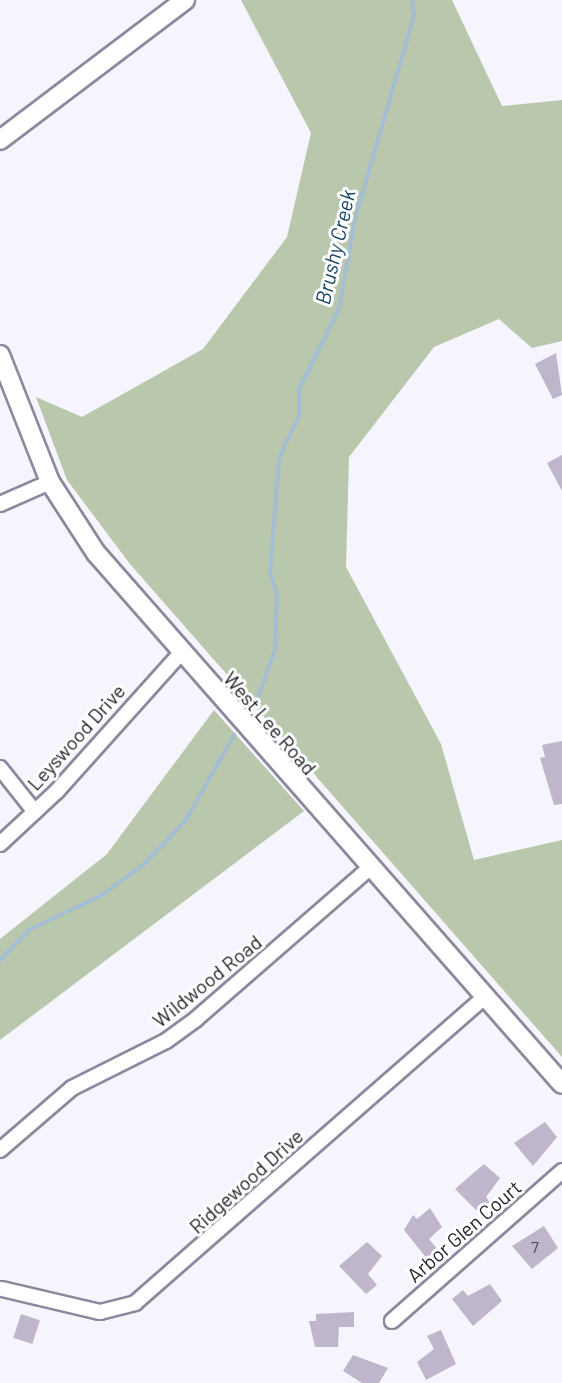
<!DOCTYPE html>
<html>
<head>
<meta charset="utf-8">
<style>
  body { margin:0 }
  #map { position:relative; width:562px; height:1383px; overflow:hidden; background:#f6f4fd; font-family:Barlow,sans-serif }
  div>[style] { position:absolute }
  .forest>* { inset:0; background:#b9c7ac }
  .stream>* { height:4px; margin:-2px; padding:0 2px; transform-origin:2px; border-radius:2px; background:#a4bfd3 }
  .building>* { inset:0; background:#c0b6cc; transform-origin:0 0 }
  .roads { filter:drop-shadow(2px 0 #8d889d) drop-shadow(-2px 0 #8d889d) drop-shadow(0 2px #8d889d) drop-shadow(0 -2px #8d889d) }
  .street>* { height:14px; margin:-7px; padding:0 7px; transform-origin:7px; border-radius:7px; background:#fff }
  .secondary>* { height:18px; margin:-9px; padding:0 9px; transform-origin:9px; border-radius:9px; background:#fff }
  span { translate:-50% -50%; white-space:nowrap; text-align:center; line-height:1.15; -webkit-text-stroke:6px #fff; paint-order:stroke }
  .number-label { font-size:16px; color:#4b4753 }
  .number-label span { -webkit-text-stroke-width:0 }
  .street-label { font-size:20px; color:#24222b }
  .water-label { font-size:21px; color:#184765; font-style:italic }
</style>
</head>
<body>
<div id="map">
  <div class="forest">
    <i style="clip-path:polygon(241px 0,452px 0,502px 106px,562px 100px,562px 341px,532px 348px,499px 319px,434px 347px,349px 457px,346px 567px,441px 744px,474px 860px,562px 840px,562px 1057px,130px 564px,67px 480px,36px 397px,82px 417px,203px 349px,287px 237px,311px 133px)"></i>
    <i style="clip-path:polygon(214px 710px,304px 811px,0 1040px,0 939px,107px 854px)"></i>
  </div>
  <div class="stream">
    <i style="left:255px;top:705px;width:59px;rotate:-70deg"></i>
    <i style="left:275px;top:650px;width:56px;rotate:-88deg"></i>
    <i style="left:277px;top:594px;width:22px;rotate:-108deg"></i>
    <i style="left:270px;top:573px;width:115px;rotate:-85.5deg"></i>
    <i style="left:279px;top:458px;width:47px;rotate:-64.5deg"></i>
    <i style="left:299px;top:416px;width:27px;rotate:-90deg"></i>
    <i style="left:299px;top:389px;width:89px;rotate:-63.4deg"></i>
    <i style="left:339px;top:309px;width:91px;rotate:-79.9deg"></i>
    <i style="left:355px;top:219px;width:211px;rotate:-73.8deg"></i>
    <i style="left:414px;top:16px;width:16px;rotate:-97deg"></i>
    <i style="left:0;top:960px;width:42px;rotate:-46deg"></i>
    <i style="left:29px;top:930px;width:81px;rotate:-25.6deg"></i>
    <i style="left:102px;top:895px;width:52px;rotate:-36.4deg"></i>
    <i style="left:144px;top:864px;width:61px;rotate:-46.3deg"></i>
    <i style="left:186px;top:820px;width:98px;rotate:-60.5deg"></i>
  </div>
  <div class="building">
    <i style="clip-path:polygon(556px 353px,562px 395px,553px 399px,535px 364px)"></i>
    <i style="clip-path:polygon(562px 455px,562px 491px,547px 463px)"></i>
    <i style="clip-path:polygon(562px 741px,562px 804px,554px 805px,540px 758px,545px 757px,542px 745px)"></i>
    <i style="clip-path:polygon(545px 1122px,557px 1137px,533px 1166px,514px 1143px)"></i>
    <i style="clip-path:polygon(484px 1164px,500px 1178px,486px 1197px,491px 1204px,480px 1214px,455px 1189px)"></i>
    <i style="clip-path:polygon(430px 1208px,442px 1227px,429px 1239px,439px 1251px,428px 1260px,404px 1230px,413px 1215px,417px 1219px)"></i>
    <i style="clip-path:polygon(544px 1226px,558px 1248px,532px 1269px,512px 1246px)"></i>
    <i style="clip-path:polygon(367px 1242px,382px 1256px,368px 1274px,377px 1285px,366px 1294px,339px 1266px)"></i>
    <i style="clip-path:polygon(490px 1284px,502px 1301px,473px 1326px,452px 1299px,463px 1290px,468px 1296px)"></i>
    <i style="clip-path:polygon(354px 1312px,354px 1327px,339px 1327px,338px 1347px,315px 1347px,309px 1321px,316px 1321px,316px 1314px)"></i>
    <i style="left:21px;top:1314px;width:20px;height:25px;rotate:18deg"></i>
    <i style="clip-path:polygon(441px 1330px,456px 1364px,426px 1380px,417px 1362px,434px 1349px,427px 1336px)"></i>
    <i style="clip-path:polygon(353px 1355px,388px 1368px,379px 1383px,362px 1383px,343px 1371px)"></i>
  </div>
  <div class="roads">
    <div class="street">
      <i style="left:0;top:504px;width:55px;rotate:-23.7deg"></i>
      <i style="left:0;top:768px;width:56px;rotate:51.5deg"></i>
      <i style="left:0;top:844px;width:78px;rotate:-42.9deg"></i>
      <i style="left:57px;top:791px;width:184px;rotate:-48.1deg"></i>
      <i style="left:0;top:1150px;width:95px;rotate:-40.7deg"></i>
      <i style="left:72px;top:1088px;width:105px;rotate:-26.6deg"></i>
      <i style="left:166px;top:1041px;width:37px;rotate:-36deg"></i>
      <i style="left:196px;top:1019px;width:230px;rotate:-41deg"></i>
      <i style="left:2px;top:1289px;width:101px;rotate:13.2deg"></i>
      <i style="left:100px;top:1312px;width:36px;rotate:-14deg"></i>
      <i style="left:135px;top:1303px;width:465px;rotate:-41.2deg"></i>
      <i style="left:392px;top:1321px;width:227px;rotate:-41.4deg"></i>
    </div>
    <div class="secondary">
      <i style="left:0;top:140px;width:232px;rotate:-37.1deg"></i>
      <i style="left:0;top:355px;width:136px;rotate:68.5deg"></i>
      <i style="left:50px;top:482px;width:85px;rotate:57.1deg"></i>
      <i style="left:96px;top:553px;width:706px;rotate:48.73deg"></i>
    </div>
  </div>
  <div class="number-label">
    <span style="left:535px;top:1247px">7</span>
  </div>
  <div class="street-label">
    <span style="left:270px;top:723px;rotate:49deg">West Lee Road</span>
    <span style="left:76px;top:737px;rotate:-48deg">Leyswood Drive</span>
    <span style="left:207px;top:981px;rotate:-39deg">Wildwood Road</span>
    <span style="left:246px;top:1181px;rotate:-42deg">Ridgewood Drive</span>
    <span style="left:464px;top:1231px;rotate:-41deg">Arbor Glen Court</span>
  </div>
  <div class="water-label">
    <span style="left:335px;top:247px;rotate:-77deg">Brushy Creek</span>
  </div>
</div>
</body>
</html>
